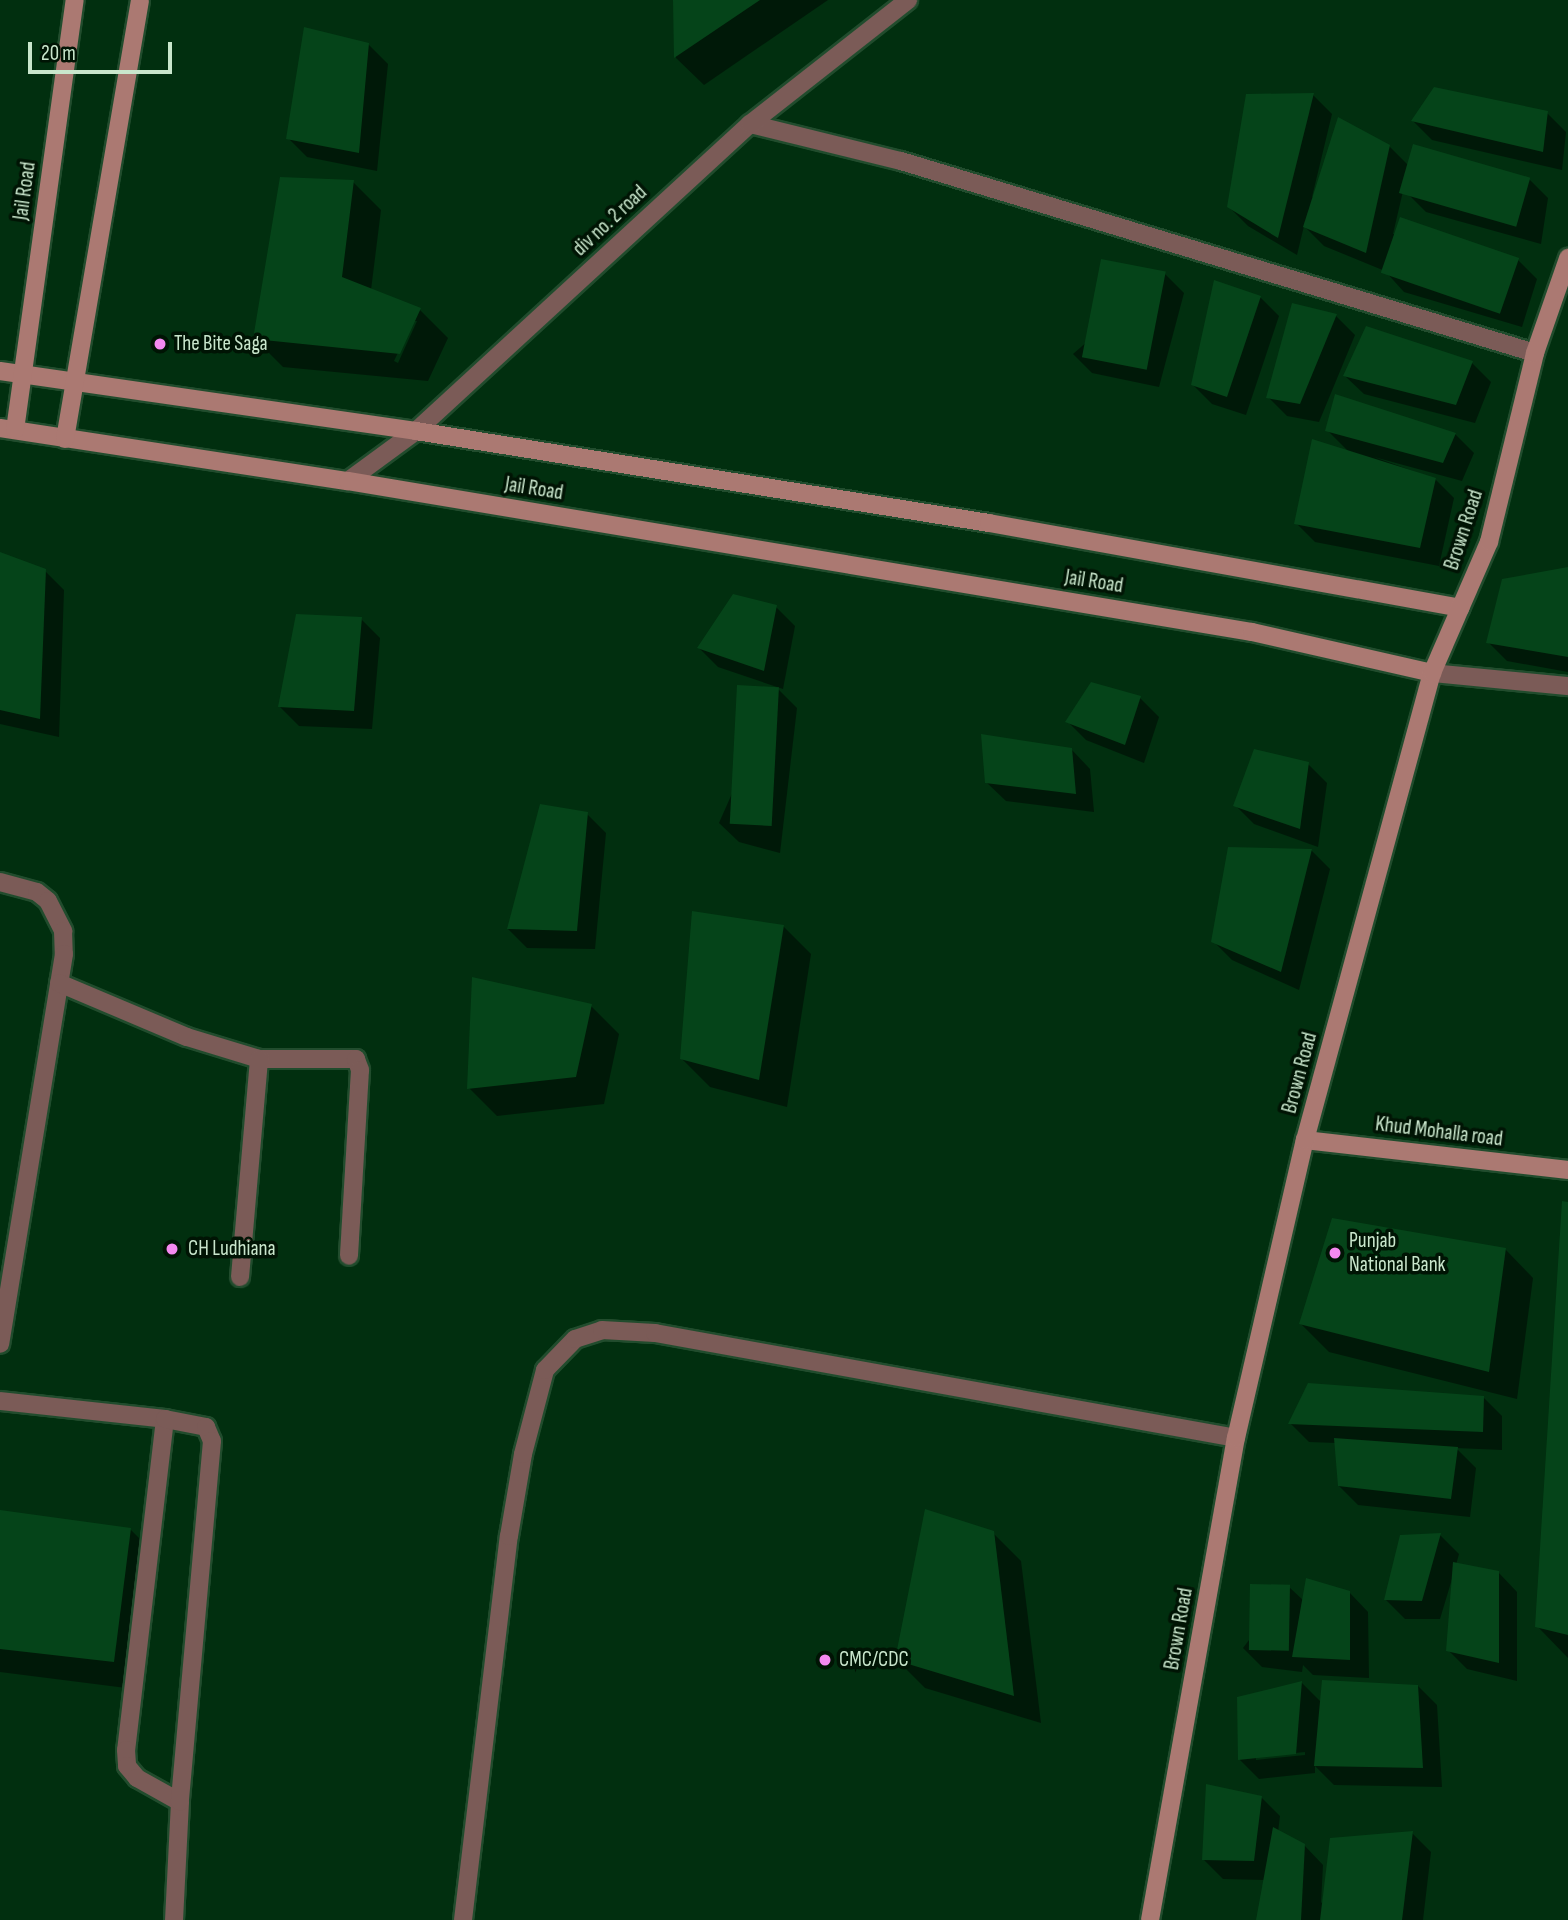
<!DOCTYPE html>
<html>
<head>
<meta charset="utf-8">
<style>
  body { margin:0 }
  #map { position:relative; width:1568px; height:1920px; overflow:hidden; background:#012f0f; font-family:"Sofia Sans Condensed",sans-serif }
  div>[style] { position:absolute }
  .shadow>* { inset:0; background:#0007 }
  .building>* { inset:0; background:#054419; transform-origin:0 0 }
  .roads { filter:drop-shadow(2px 0 #214c2d) drop-shadow(-2px 0 #214c2d) drop-shadow(0 2px #214c2d) drop-shadow(0 -2px #214c2d) }
  .lane>* { height:18px; margin:-9px; padding:0 9px; transform-origin:9px; border-radius:9px; background:#7b5b57 }
  .street>* { height:18px; margin:-9px; padding:0 9px; transform-origin:9px; border-radius:9px; background:#7b5b57 }
  .secondary>* { height:18px; margin:-9px; padding:0 9px; transform-origin:9px; border-radius:9px; background:#ab7972 }
  .dots>* { width:19px; height:19px; translate:-50% -50%; box-sizing:border-box; border:4px solid #001404; border-radius:50% }
  span { translate:-50% -50%; white-space:nowrap; text-align:center; line-height:1.15; -webkit-text-stroke:7px #001404; paint-order:stroke }
  .street-label { font-size:21px; color:#c9e6cc }
  .poi-label { font-size:21px; color:#c9e6cc }
  .left { translate:0 -50%; text-align:left }
  .scale { position:absolute; left:28px; top:42px; width:144px; height:32px; box-sizing:border-box; border:4px solid #c9e6cc; border-top:0; padding-left:9px; font-size:21px; line-height:24px; white-space:nowrap; color:#c9e6cc; -webkit-text-stroke:5px #001404; paint-order:stroke }
</style>
</head>
<body>
<div id="map">
  <div class="shadow">
    <i style="clip-path:polygon(675px 0,828px 0,704px 85px,676px 58px)"></i>
    <i style="clip-path:polygon(368px 44px,388px 64px,377px 171px,307px 157px,288px 138px)"></i>
    <i style="clip-path:polygon(1313px 95px,1332px 114px,1312px 197px,1389px 146px,1411px 168px,1529px 179px,1548px 198px,1541px 244px,1426px 212px,1407px 193px,1407px 174px,1393px 234px,1518px 260px,1537px 279px,1522px 327px,1404px 292px,1385px 271px,1324px 246px,1304px 226px,1297px 255px,1248px 226px,1229px 207px)"></i>
    <i style="clip-path:polygon(1547px 113px,1566px 132px,1562px 170px,1432px 140px,1413px 121px)"></i>
    <i style="clip-path:polygon(evenodd,353px 182px,381px 210px,371px 290px,420px 310px,448px 338px,428px 381px,283px 367px,255px 339px,353px 182px,413px 321px,417px 321px,398px 363px,394px 361px,413px 321px)"></i>
    <i style="clip-path:polygon(1165px 274px,1184px 293px,1159px 387px,1092px 373px,1073px 354px)"></i>
    <i style="clip-path:polygon(1260px 297px,1279px 316px,1246px 415px,1212px 404px,1192px 384px)"></i>
    <i style="clip-path:polygon(1293px 305px,1336px 316px,1355px 335px,1319px 422px,1287px 416px,1268px 397px)"></i>
    <i style="clip-path:polygon(1367px 328px,1472px 363px,1491px 382px,1475px 423px,1364px 394px,1345px 376px)"></i>
    <i style="clip-path:polygon(1327px 430px,1455px 434px,1474px 453px,1462px 481px,1374px 457px,1435px 479px,1454px 498px,1439px 566px,1315px 542px,1296px 523px,1350px 453px)"></i>
    <i style="clip-path:polygon(0 554px,45px 571px,64px 590px,59px 737px,0 724px)"></i>
    <i style="clip-path:polygon(1568px 569px,1568px 672px,1507px 661px,1488px 642px)"></i>
    <i style="clip-path:polygon(776px 607px,795px 626px,783px 689px,718px 667px,699px 648px)"></i>
    <i style="clip-path:polygon(361px 619px,380px 638px,372px 729px,299px 726px,280px 707px)"></i>
    <i style="clip-path:polygon(1091px 684px,1140px 698px,1159px 717px,1144px 763px,1086px 740px,1067px 721px)"></i>
    <i style="clip-path:polygon(778px 689px,797px 708px,780px 853px,739px 842px,719px 823px)"></i>
    <i style="clip-path:polygon(1071px 749px,1090px 769px,1094px 812px,1006px 801px,986px 782px)"></i>
    <i style="clip-path:polygon(1308px 764px,1327px 783px,1318px 847px,1254px 824px,1235px 805px)"></i>
    <i style="clip-path:polygon(587px 814px,606px 833px,595px 949px,527px 948px,508px 929px)"></i>
    <i style="clip-path:polygon(1311px 850px,1330px 869px,1299px 990px,1232px 960px,1213px 941px)"></i>
    <i style="clip-path:polygon(783px 926px,811px 954px,787px 1107px,710px 1087px,682px 1059px)"></i>
    <i style="clip-path:polygon(591px 1006px,619px 1034px,604px 1104px,497px 1116px,469px 1088px)"></i>
    <i style="clip-path:polygon(1568px 1203px,1568px 1658px,1537px 1626px)"></i>
    <i style="clip-path:polygon(1505px 1249px,1533px 1278px,1517px 1399px,1329px 1352px,1301px 1324px)"></i>
    <i style="clip-path:polygon(1483px 1397px,1502px 1416px,1502px 1450px,1456px 1448px,1476px 1468px,1470px 1517px,1358px 1505px,1339px 1486px,1336px 1443px,1309px 1442px,1290px 1423px)"></i>
    <i style="clip-path:polygon(0 1512px,130px 1529px,158px 1557px,142px 1690px,0 1672px)"></i>
    <i style="clip-path:polygon(993px 1533px,1021px 1561px,1041px 1723px,925px 1688px,897px 1660px)"></i>
    <i style="clip-path:polygon(1440px 1535px,1459px 1554px,1456px 1565px,1498px 1572px,1517px 1592px,1517px 1681px,1467px 1669px,1448px 1650px,1452px 1579px,1440px 1619px,1405px 1619px,1386px 1600px)"></i>
    <i style="clip-path:polygon(1289px 1587px,1304px 1601px,1349px 1592px,1368px 1612px,1369px 1678px,1313px 1675px,1303px 1665px,1302px 1672px,1262px 1667px,1243px 1648px)"></i>
    <i style="clip-path:polygon(evenodd,1302px 1683px,1322px 1703px,1418px 1686px,1437px 1705px,1442px 1787px,1334px 1785px,1315px 1766px,1315px 1773px,1259px 1779px,1240px 1760px,1239px 1699px,1302px 1683px,1305px 1752px,1305px 1755px,1256px 1760px,1256px 1757px,1305px 1752px)"></i>
    <i style="clip-path:polygon(1261px 1797px,1280px 1816px,1278px 1832px,1304px 1845px,1323px 1865px,1321px 1903px,1412px 1833px,1431px 1852px,1423px 1920px,1258px 1920px,1265px 1880px,1223px 1879px,1204px 1860px)"></i>
  </div>
  <div class="building">
    <i style="clip-path:polygon(673px 0,760px 0,674px 58px)"></i>
    <i style="clip-path:polygon(304px 27px,369px 43px,359px 153px,286px 139px)"></i>
    <i style="clip-path:polygon(1434px 87px,1548px 111px,1543px 152px,1411px 121px)"></i>
    <i style="clip-path:polygon(1314px 93px,1278px 238px,1227px 207px,1246px 94px)"></i>
    <i style="clip-path:polygon(1338px 117px,1390px 145px,1366px 253px,1303px 227px)"></i>
    <i style="left:1413px;top:144px;width:122px;height:51px;rotate:16deg"></i>
    <i style="clip-path:polygon(280px 177px,354px 180px,342px 277px,421px 308px,400px 354px,253px 339px)"></i>
    <i style="left:1400px;top:217px;width:126px;height:59px;rotate:19deg"></i>
    <i style="left:1101px;top:259px;width:66px;height:100px;rotate:11deg"></i>
    <i style="clip-path:polygon(1214px 280px,1261px 296px,1227px 397px,1191px 385px)"></i>
    <i style="clip-path:polygon(1292px 303px,1337px 314px,1300px 404px,1266px 398px)"></i>
    <i style="clip-path:polygon(1366px 326px,1473px 361px,1456px 405px,1343px 376px)"></i>
    <i style="clip-path:polygon(1335px 394px,1456px 433px,1443px 463px,1325px 431px)"></i>
    <i style="clip-path:polygon(1312px 439px,1436px 478px,1420px 548px,1294px 524px)"></i>
    <i style="clip-path:polygon(0 552px,46px 569px,40px 719px,0 710px)"></i>
    <i style="clip-path:polygon(1568px 567px,1568px 657px,1486px 643px,1502px 579px)"></i>
    <i style="clip-path:polygon(733px 594px,777px 605px,764px 671px,697px 648px)"></i>
    <i style="clip-path:polygon(296px 614px,362px 617px,354px 711px,278px 707px)"></i>
    <i style="clip-path:polygon(1091px 682px,1141px 696px,1125px 745px,1065px 722px)"></i>
    <i style="left:737px;top:685px;width:42px;height:139px;rotate:3deg"></i>
    <i style="clip-path:polygon(981px 734px,1072px 748px,1076px 794px,985px 783px)"></i>
    <i style="clip-path:polygon(1254px 749px,1309px 762px,1300px 829px,1233px 806px)"></i>
    <i style="clip-path:polygon(540px 804px,588px 812px,577px 931px,507px 929px)"></i>
    <i style="clip-path:polygon(1228px 847px,1312px 849px,1281px 972px,1211px 942px)"></i>
    <i style="clip-path:polygon(692px 911px,784px 925px,759px 1080px,680px 1059px)"></i>
    <i style="clip-path:polygon(472px 977px,592px 1004px,576px 1077px,467px 1089px)"></i>
    <i style="clip-path:polygon(1562px 1201px,1568px 1202px,1568px 1635px,1535px 1627px)"></i>
    <i style="clip-path:polygon(1332px 1218px,1506px 1248px,1489px 1372px,1299px 1324px)"></i>
    <i style="clip-path:polygon(1308px 1383px,1484px 1396px,1483px 1432px,1288px 1424px)"></i>
    <i style="clip-path:polygon(1334px 1438px,1458px 1447px,1451px 1499px,1338px 1486px)"></i>
    <i style="clip-path:polygon(925px 1509px,994px 1531px,1014px 1696px,895px 1660px)"></i>
    <i style="clip-path:polygon(0 1510px,131px 1528px,114px 1662px,0 1649px)"></i>
    <i style="clip-path:polygon(1441px 1533px,1422px 1601px,1384px 1600px,1400px 1535px)"></i>
    <i style="clip-path:polygon(1453px 1562px,1499px 1571px,1499px 1663px,1446px 1651px)"></i>
    <i style="clip-path:polygon(1306px 1578px,1350px 1591px,1350px 1660px,1292px 1657px)"></i>
    <i style="left:1250px;top:1584px;width:40px;height:66px;rotate:1deg"></i>
    <i style="clip-path:polygon(1322px 1680px,1418px 1685px,1423px 1768px,1314px 1766px)"></i>
    <i style="clip-path:polygon(1302px 1681px,1296px 1754px,1238px 1760px,1237px 1697px)"></i>
    <i style="clip-path:polygon(1206px 1784px,1262px 1796px,1254px 1861px,1202px 1860px)"></i>
    <i style="clip-path:polygon(1273px 1827px,1305px 1844px,1301px 1920px,1256px 1920px)"></i>
    <i style="clip-path:polygon(1413px 1831px,1402px 1920px,1320px 1920px,1330px 1838px)"></i>
  </div>
  <div class="roads">
    <div class="lane">
      <i style="left:0;top:882px;width:38px;rotate:15deg"></i>
      <i style="left:37px;top:892px;width:14px;rotate:39deg"></i>
      <i style="left:48px;top:901px;width:34px;rotate:63deg"></i>
      <i style="left:63px;top:931px;width:23px;rotate:88deg"></i>
      <i style="left:64px;top:954px;width:395px;rotate:99.3deg"></i>
      <i style="left:59px;top:983px;width:139px;rotate:22.9deg"></i>
      <i style="left:187px;top:1037px;width:75px;rotate:17deg"></i>
      <i style="left:259px;top:1059px;width:97px"></i>
      <i style="left:356px;top:1059px;width:12px;rotate:70deg"></i>
      <i style="left:360px;top:1070px;width:186px;rotate:93.4deg"></i>
      <i style="left:240px;top:1277px;width:219px;rotate:-85deg"></i>
      <i style="left:0;top:1401px;width:166px;rotate:6.2deg"></i>
      <i style="left:165px;top:1419px;width:333px;rotate:96.7deg"></i>
      <i style="left:126px;top:1750px;width:16px;rotate:86deg"></i>
      <i style="left:127px;top:1766px;width:16px;rotate:50deg"></i>
      <i style="left:137px;top:1778px;width:49px;rotate:29.2deg"></i>
      <i style="left:180px;top:1802px;width:118px;rotate:92.9deg"></i>
      <i style="left:165px;top:1419px;width:42px;rotate:11deg"></i>
      <i style="left:206px;top:1427px;width:15px;rotate:67deg"></i>
      <i style="left:212px;top:1441px;width:362px;rotate:95.1deg"></i>
    </div>
    <div class="street">
      <i style="left:750px;top:124px;width:155px;rotate:13.8deg"></i>
      <i style="left:901px;top:161px;width:662px;rotate:16.85deg"></i>
      <i style="left:348px;top:481px;width:84px;rotate:-36.3deg"></i>
      <i style="left:416px;top:431px;width:454px;rotate:-42.6deg"></i>
      <i style="left:750px;top:124px;width:201px;rotate:-38.1deg"></i>
      <i style="left:1432px;top:673px;width:137px;rotate:5.5deg"></i>
      <i style="left:463px;top:1920px;width:387px;rotate:-83.2deg"></i>
      <i style="left:509px;top:1536px;width:83px;rotate:-80.3deg"></i>
      <i style="left:523px;top:1454px;width:87px;rotate:-75.3deg"></i>
      <i style="left:545px;top:1370px;width:43px;rotate:-45.9deg"></i>
      <i style="left:575px;top:1339px;width:28px;rotate:-18deg"></i>
      <i style="left:602px;top:1330px;width:53px;rotate:3.2deg"></i>
      <i style="left:655px;top:1333px;width:590px;rotate:10.24deg"></i>
    </div>
    <div class="secondary">
      <i style="left:0;top:371px;width:420px;rotate:8.2deg"></i>
      <i style="left:416px;top:431px;width:580px;rotate:9.12deg"></i>
      <i style="left:989px;top:523px;width:479px;rotate:10.2deg"></i>
      <i style="left:0;top:428px;width:352px;rotate:8.7deg"></i>
      <i style="left:348px;top:481px;width:917px;rotate:9.48deg"></i>
      <i style="left:1252px;top:632px;width:185px;rotate:12.8deg"></i>
      <i style="left:15px;top:430px;width:434px;rotate:-82.1deg"></i>
      <i style="left:65px;top:439px;width:445px;rotate:-80.3deg"></i>
      <i style="left:1305px;top:1140px;width:265px;rotate:6.5deg"></i>
      <i style="left:1150px;top:1920px;width:490px;rotate:-79.9deg"></i>
      <i style="left:1236px;top:1438px;width:306px;rotate:-77deg"></i>
      <i style="left:1305px;top:1140px;width:484px;rotate:-74.8deg"></i>
      <i style="left:1432px;top:673px;width:143px;rotate:-66.5deg"></i>
      <i style="left:1489px;top:542px;width:195px;rotate:-76.3deg"></i>
      <i style="left:1535px;top:353px;width:101px;rotate:-70.8deg"></i>
    </div>
  </div>
  <div class="dots">
    <i style="left:160px;top:344px;background:#f489f0"></i>
    <i style="left:172px;top:1249px;background:#f489f0"></i>
    <i style="left:1335px;top:1253px;background:#f489f0"></i>
    <i style="left:825px;top:1660px;background:#f489f0"></i>
  </div>
  <div class="street-label">
    <span style="left:25px;top:191px;rotate:-82deg">Jail Road</span>
    <span style="left:610px;top:221px;rotate:-43deg">div no. 2 road</span>
    <span style="left:534px;top:489px;rotate:9deg">Jail Road</span>
    <span style="left:1464px;top:530px;rotate:-72deg">Brown Road</span>
    <span style="left:1094px;top:582px;rotate:9deg">Jail Road</span>
    <span style="left:1300px;top:1073px;rotate:-75deg">Brown Road</span>
    <span style="left:1439px;top:1132px;rotate:7deg">Khud Mohalla road</span>
    <span style="left:1179px;top:1629px;rotate:-80deg">Brown Road</span>
  </div>
  <div class="poi-label">
    <span class="left" style="left:174px;top:344px">The Bite Saga</span>
    <span class="left" style="left:1349px;top:1253px">Punjab<br>National Bank</span>
    <span class="left" style="left:188px;top:1249px">CH Ludhiana</span>
    <span class="left" style="left:839px;top:1660px">CMC/CDC</span>
  </div>
  <div class="scale">20 m</div>
</div>
</body>
</html>
